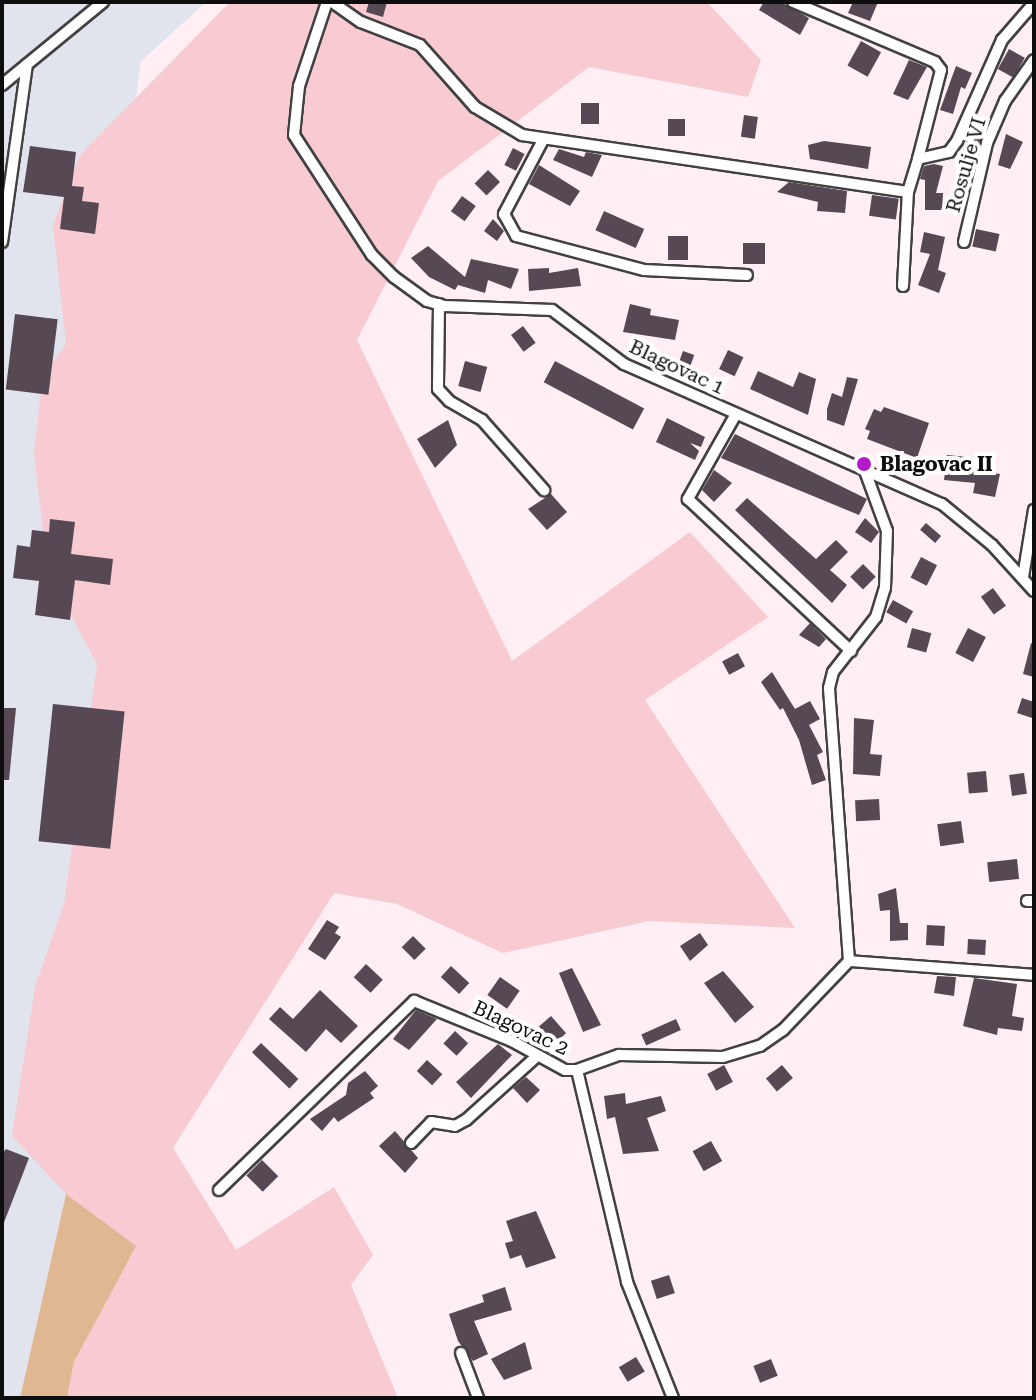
<!DOCTYPE html>
<html>
<head>
<meta charset="utf-8">
<style>
  body { margin:0 }
  #map { position:relative; width:1036px; height:1400px; overflow:hidden; background:#ffeef3; font-family:"Roboto Serif",serif }
  div>[style] { position:absolute }
  .industrial>* { inset:0; background:#e1e3ed }
  .farmland>* { inset:0; background:#f8cbd2 }
  .forest>* { inset:0; background:#dfb792 }
  .building>* { inset:0; background:#574953; transform-origin:0 0 }
  .roads { filter:drop-shadow(2px 0 #414141) drop-shadow(-2px 0 #414141) drop-shadow(0 2px #414141) drop-shadow(0 -2px #414141) }
  .minor>* { height:10px; margin:-5px; padding:0 5px; transform-origin:5px; border-radius:5px; background:#fff }
  .dots>* { width:22px; height:22px; translate:-50% -50%; box-sizing:border-box; border:4px solid #fff; border-radius:50% }
  span { translate:-50% -50%; white-space:nowrap; text-align:center; line-height:1.15; -webkit-text-stroke:8px #fff; paint-order:stroke }
  .street-label { font-size:20px; color:#0e0e0e }
  .poi-label { font-size:20px; color:#0e0e0e; font-weight:700 }
  .left { translate:0 -50%; text-align:left }
  .frame { position:absolute; inset:0; border:4px solid #0e0e0e; pointer-events:none }
</style>
</head>
<body>
<div id="map">
  <div class="industrial">
    <i style="clip-path:polygon(2px 2px,206px 2px,141px 61px,94px 401px,170px 730px,20px 1398px,2px 1398px)"></i>
  </div>
  <div class="farmland">
    <i style="clip-path:polygon(230px 2px,707px 2px,761px 60px,748px 97px,589px 67px,438px 181px,357px 340px,512px 661px,690px 532px,768px 617px,645px 700px,795px 928px,649px 921px,503px 953px,397px 904px,334px 893px,173px 1148px,236px 1250px,334px 1187px,373px 1255px,351px 1285px,398px 1398px,67px 1398px,74px 1362px,135px 1246px,66px 1194px,12px 1136px,35px 987px,64px 904px,97px 664px,48px 573px,34px 453px,43px 375px,66px 344px,53px 225px,80px 155px)"></i>
  </div>
  <div class="forest">
    <i style="clip-path:polygon(66px 1194px,136px 1246px,74px 1362px,67px 1398px,20px 1398px)"></i>
  </div>
  <div class="building">
    <i style="clip-path:polygon(369px 2px,387px 2px,383px 17px,366px 12px)"></i>
    <i style="clip-path:polygon(764px 2px,781px 2px,809px 18px,800px 35px,759px 10px)"></i>
    <i style="clip-path:polygon(853px 2px,878px 2px,870px 21px,848px 13px)"></i>
    <i style="left:861px;top:41px;width:23px;height:28px;rotate:29deg"></i>
    <i style="left:1009px;top:49px;width:18px;height:23px;rotate:29deg"></i>
    <i style="clip-path:polygon(909px 60px,927px 67px,908px 100px,893px 94px)"></i>
    <i style="clip-path:polygon(956px 66px,972px 73px,965px 89px,961px 87px,953px 114px,940px 110px)"></i>
    <i style="left:581px;top:103px;width:18px;height:21px"></i>
    <i style="left:744px;top:115px;width:14px;height:22px;rotate:8deg"></i>
    <i style="left:668px;top:119px;width:17px;height:17px"></i>
    <i style="clip-path:polygon(974px 123px,985px 127px,976px 157px,962px 152px)"></i>
    <i style="clip-path:polygon(1006px 134px,1023px 142px,1010px 169px,998px 165px)"></i>
    <i style="clip-path:polygon(824px 141px,871px 147px,868px 169px,810px 159px,808px 145px)"></i>
    <i style="clip-path:polygon(30px 146px,76px 152px,72px 186px,84px 187px,82px 201px,99px 203px,95px 234px,60px 229px,64px 197px,23px 192px)"></i>
    <i style="left:513px;top:148px;width:13px;height:19px;rotate:27deg"></i>
    <i style="clip-path:polygon(559px 149px,584px 157px,586px 152px,602px 155px,592px 177px,553px 160px)"></i>
    <i style="clip-path:polygon(934px 164px,943px 166px,936px 193px,943px 193px,942px 210px,925px 210px,925px 180px,920px 179px,924px 166px)"></i>
    <i style="clip-path:polygon(539px 165px,580px 191px,570px 206px,529px 184px)"></i>
    <i style="left:488px;top:170px;width:17px;height:19px;rotate:45deg"></i>
    <i style="clip-path:polygon(789px 182px,847px 191px,845px 213px,817px 211px,818px 202px,777px 192px)"></i>
    <i style="left:872px;top:195px;width:27px;height:21px;rotate:8deg"></i>
    <i style="left:462px;top:196px;width:17px;height:19px;rotate:36deg"></i>
    <i style="left:604px;top:211px;width:44px;height:21px;rotate:24deg"></i>
    <i style="clip-path:polygon(493px 219px,504px 231px,497px 241px,484px 231px)"></i>
    <i style="left:976px;top:229px;width:24px;height:18px;rotate:12deg"></i>
    <i style="clip-path:polygon(924px 232px,945px 237px,938px 270px,946px 273px,939px 293px,918px 285px,930px 254px,920px 252px)"></i>
    <i style="left:688px;top:236px;width:24px;height:20px;rotate:90deg"></i>
    <i style="left:743px;top:243px;width:22px;height:21px"></i>
    <i style="clip-path:polygon(428px 246px,465px 277px,471px 259px,519px 269px,511px 289px,488px 280px,485px 293px,458px 285px,455px 290px,429px 277px,411px 258px)"></i>
    <i style="clip-path:polygon(549px 268px,549px 273px,578px 268px,581px 286px,529px 291px,528px 269px)"></i>
    <i style="clip-path:polygon(630px 304px,651px 309px,650px 315px,679px 320px,675px 340px,623px 332px)"></i>
    <i style="left:15px;top:314px;width:43px;height:76px;rotate:7deg"></i>
    <i style="left:523px;top:326px;width:21px;height:15px;rotate:53deg"></i>
    <i style="left:728px;top:350px;width:17px;height:21px;rotate:25deg"></i>
    <i style="left:683px;top:351px;width:12px;height:25px;rotate:20deg"></i>
    <i style="left:465px;top:361px;width:23px;height:26px;rotate:15deg"></i>
    <i style="left:555px;top:361px;width:101px;height:24px;rotate:28deg"></i>
    <i style="clip-path:polygon(758px 371px,793px 387px,799px 372px,816px 379px,808px 415px,750px 389px)"></i>
    <i style="clip-path:polygon(847px 377px,858px 379px,844px 426px,827px 420px,827px 409px,832px 393px,842px 397px)"></i>
    <i style="clip-path:polygon(884px 407px,929px 423px,917px 458px,867px 439px,870px 431px,865px 429px,874px 409px,881px 412px)"></i>
    <i style="clip-path:polygon(667px 418px,705px 437px,701px 447px,690px 443px,699px 451px,695px 460px,656px 442px)"></i>
    <i style="clip-path:polygon(448px 420px,457px 445px,435px 468px,417px 439px)"></i>
    <i style="clip-path:polygon(735px 434px,867px 499px,859px 515px,721px 458px)"></i>
    <i style="clip-path:polygon(947px 455px,968px 457px,967px 468px,1000px 474px,995px 497px,973px 493px,975px 483px,944px 480px)"></i>
    <i style="clip-path:polygon(714px 470px,732px 483px,714px 502px,702px 490px)"></i>
    <i style="clip-path:polygon(551px 494px,567px 512px,547px 530px,528px 509px)"></i>
    <i style="clip-path:polygon(747px 498px,816px 559px,836px 540px,848px 552px,830px 570px,847px 585px,832px 603px,735px 510px)"></i>
    <i style="clip-path:polygon(865px 518px,879px 532px,871px 543px,855px 532px)"></i>
    <i style="clip-path:polygon(50px 519px,75px 522px,71px 554px,113px 559px,110px 585px,75px 580px,70px 620px,35px 615px,39px 581px,13px 578px,17px 545px,30px 547px,32px 530px,49px 532px)"></i>
    <i style="left:926px;top:523px;width:20px;height:9px;rotate:41deg"></i>
    <i style="left:921px;top:557px;width:18px;height:23px;rotate:27deg"></i>
    <i style="left:863px;top:564px;width:18px;height:18px;rotate:45deg"></i>
    <i style="left:993px;top:588px;width:22px;height:15px;rotate:54deg"></i>
    <i style="left:893px;top:600px;width:23px;height:14px;rotate:29deg"></i>
    <i style="clip-path:polygon(810px 623px,826px 639px,819px 647px,799px 635px)"></i>
    <i style="left:912px;top:628px;width:20px;height:20px;rotate:15deg"></i>
    <i style="left:968px;top:628px;width:20px;height:28px;rotate:27deg"></i>
    <i style="clip-path:polygon(1031px 643px,1034px 644px,1034px 677px,1023px 674px)"></i>
    <i style="left:738px;top:653px;width:15px;height:18px;rotate:62deg"></i>
    <i style="clip-path:polygon(772px 672px,795px 709px,810px 701px,820px 719px,809px 725px,823px 752px,817px 755px,826px 780px,812px 785px,799px 740px,783px 708px,780px 710px,761px 682px)"></i>
    <i style="clip-path:polygon(1022px 698px,1034px 702px,1032px 718px,1017px 713px)"></i>
    <i style="left:53px;top:704px;width:72px;height:138px;rotate:6deg"></i>
    <i style="clip-path:polygon(2px 708px,16px 708px,9px 780px,2px 780px)"></i>
    <i style="clip-path:polygon(854px 718px,874px 720px,870px 754px,882px 755px,880px 776px,853px 774px)"></i>
    <i style="left:986px;top:771px;width:21px;height:19px;rotate:85deg"></i>
    <i style="left:1024px;top:773px;width:21px;height:15px;rotate:82deg"></i>
    <i style="left:879px;top:799px;width:21px;height:24px;rotate:87deg"></i>
    <i style="left:961px;top:821px;width:22px;height:24px;rotate:82deg"></i>
    <i style="left:1017px;top:859px;width:20px;height:30px;rotate:84deg"></i>
    <i style="clip-path:polygon(896px 888px,900px 923px,908px 923px,908px 940px,890px 941px,890px 910px,880px 911px,878px 894px)"></i>
    <i style="clip-path:polygon(327px 920px,339px 927px,335px 933px,341px 937px,325px 960px,308px 949px)"></i>
    <i style="left:927px;top:925px;width:18px;height:20px;rotate:3deg"></i>
    <i style="clip-path:polygon(700px 933px,708px 945px,690px 961px,680px 946px)"></i>
    <i style="left:413px;top:936px;width:18px;height:16px;rotate:45deg"></i>
    <i style="left:968px;top:939px;width:18px;height:15px;rotate:3deg"></i>
    <i style="left:366px;top:964px;width:23px;height:18px;rotate:43deg"></i>
    <i style="left:451px;top:966px;width:25px;height:15px;rotate:43deg"></i>
    <i style="clip-path:polygon(572px 968px,601px 1025px,583px 1032px,559px 973px)"></i>
    <i style="clip-path:polygon(723px 971px,754px 1007px,735px 1023px,704px 983px)"></i>
    <i style="clip-path:polygon(937px 976px,956px 977px,954px 996px,934px 993px)"></i>
    <i style="left:500px;top:977px;width:24px;height:22px;rotate:35deg"></i>
    <i style="clip-path:polygon(974px 978px,1017px 984px,1012px 1016px,1024px 1018px,1022px 1031px,998px 1028px,997px 1035px,963px 1026px)"></i>
    <i style="clip-path:polygon(320px 990px,358px 1026px,341px 1043px,326px 1029px,306px 1052px,269px 1019px,280px 1007px,293px 1019px)"></i>
    <i style="clip-path:polygon(416px 1010px,437px 1019px,409px 1050px,393px 1039px)"></i>
    <i style="left:551px;top:1016px;width:23px;height:16px;rotate:49deg"></i>
    <i style="left:676px;top:1019px;width:12px;height:38px;rotate:66deg"></i>
    <i style="left:455px;top:1031px;width:18px;height:17px;rotate:43deg"></i>
    <i style="left:261px;top:1043px;width:52px;height:13px;rotate:44deg"></i>
    <i style="clip-path:polygon(498px 1044px,512px 1055px,471px 1098px,456px 1082px)"></i>
    <i style="left:427px;top:1060px;width:21px;height:15px;rotate:43deg"></i>
    <i style="left:724px;top:1065px;width:19px;height:19px;rotate:62deg"></i>
    <i style="left:782px;top:1065px;width:17px;height:21px;rotate:50deg"></i>
    <i style="clip-path:polygon(365px 1071px,378px 1086px,370px 1093px,374px 1098px,338px 1122px,334px 1117px,322px 1131px,310px 1119px,346px 1095px,348px 1083px)"></i>
    <i style="clip-path:polygon(526px 1077px,540px 1090px,527px 1103px,513px 1088px)"></i>
    <i style="clip-path:polygon(625px 1093px,626px 1104px,661px 1096px,666px 1111px,647px 1118px,659px 1151px,623px 1154px,615px 1117px,607px 1119px,604px 1096px)"></i>
    <i style="clip-path:polygon(395px 1131px,418px 1158px,405px 1173px,379px 1146px)"></i>
    <i style="left:711px;top:1141px;width:23px;height:21px;rotate:61deg"></i>
    <i style="clip-path:polygon(6px 1149px,29px 1158px,3px 1225px,2px 1154px)"></i>
    <i style="left:262px;top:1160px;width:23px;height:22px;rotate:45deg"></i>
    <i style="clip-path:polygon(536px 1211px,556px 1258px,526px 1268px,521px 1255px,510px 1259px,505px 1243px,513px 1241px,506px 1221px)"></i>
    <i style="left:669px;top:1275px;width:19px;height:19px;rotate:72deg"></i>
    <i style="clip-path:polygon(505px 1287px,512px 1310px,474px 1321px,488px 1354px,473px 1361px,458px 1341px,449px 1314px,484px 1302px,482px 1295px)"></i>
    <i style="clip-path:polygon(525px 1342px,532px 1369px,504px 1380px,491px 1359px)"></i>
    <i style="left:636px;top:1357px;width:17px;height:20px;rotate:59deg"></i>
    <i style="left:771px;top:1359px;width:18px;height:19px;rotate:68deg"></i>
  </div>
  <div class="roads">
    <div class="minor">
      <i style="left:327px;top:2px;width:89px;rotate:108.4deg"></i>
      <i style="left:299px;top:86px;width:49px;rotate:95.8deg"></i>
      <i style="left:294px;top:135px;width:143px;rotate:57deg"></i>
      <i style="left:372px;top:255px;width:31px;rotate:45deg"></i>
      <i style="left:394px;top:277px;width:41px;rotate:36deg"></i>
      <i style="left:427px;top:301px;width:19px;rotate:16deg"></i>
      <i style="left:445px;top:306px;width:107px;rotate:2.1deg"></i>
      <i style="left:552px;top:310px;width:90px;rotate:36.9deg"></i>
      <i style="left:624px;top:364px;width:347px;rotate:23.8deg"></i>
      <i style="left:942px;top:504px;width:65px;rotate:39.4deg"></i>
      <i style="left:992px;top:545px;width:62px;rotate:47.6deg"></i>
      <i style="left:332px;top:2px;width:35px;rotate:35deg"></i>
      <i style="left:361px;top:22px;width:63px;rotate:21.3deg"></i>
      <i style="left:420px;top:45px;width:83px;rotate:48.4deg"></i>
      <i style="left:475px;top:107px;width:55px;rotate:30.8deg"></i>
      <i style="left:522px;top:135px;width:390px;rotate:8.4deg"></i>
      <i style="left:793px;top:2px;width:154px;rotate:22.9deg"></i>
      <i style="left:935px;top:62px;width:10px;rotate:53deg"></i>
      <i style="left:941px;top:70px;width:92px;rotate:104.5deg"></i>
      <i style="left:2px;top:85px;width:131px;rotate:-39.4deg"></i>
      <i style="left:543px;top:140px;width:84px;rotate:117.8deg"></i>
      <i style="left:504px;top:214px;width:25px;rotate:61deg"></i>
      <i style="left:516px;top:236px;width:132px;rotate:14.9deg"></i>
      <i style="left:644px;top:270px;width:103px;rotate:2.8deg"></i>
      <i style="left:2px;top:242px;width:179px;rotate:-82deg"></i>
      <i style="left:964px;top:242px;width:102px;rotate:-76.9deg"></i>
      <i style="left:987px;top:143px;width:46px;rotate:-66.8deg"></i>
      <i style="left:1005px;top:101px;width:50px;rotate:-54.7deg"></i>
      <i style="left:903px;top:286px;width:94px;rotate:-87deg"></i>
      <i style="left:908px;top:192px;width:34px;rotate:-73deg"></i>
      <i style="left:918px;top:159px;width:32px;rotate:-13deg"></i>
      <i style="left:949px;top:152px;width:14px;rotate:-54deg"></i>
      <i style="left:957px;top:141px;width:111px;rotate:-66deg"></i>
      <i style="left:1002px;top:40px;width:49px;rotate:-49.1deg"></i>
      <i style="left:439px;top:304px;width:85px;rotate:90.7deg"></i>
      <i style="left:438px;top:389px;width:16px;rotate:47deg"></i>
      <i style="left:449px;top:401px;width:38px;rotate:30deg"></i>
      <i style="left:482px;top:420px;width:94px;rotate:48.5deg"></i>
      <i style="left:736px;top:414px;width:98px;rotate:119.5deg"></i>
      <i style="left:688px;top:499px;width:223px;rotate:43deg"></i>
      <i style="left:1023px;top:577px;width:68px;rotate:-80.7deg"></i>
      <i style="left:1027px;top:901px;width:7px"></i>
      <i style="left:849px;top:961px;width:186px;rotate:4.3deg"></i>
      <i style="left:577px;top:1070px;width:218px;rotate:76.7deg"></i>
      <i style="left:627px;top:1282px;width:125px;rotate:68.4deg"></i>
      <i style="left:411px;top:1143px;width:29px;rotate:-46deg"></i>
      <i style="left:431px;top:1122px;width:24px;rotate:9deg"></i>
      <i style="left:455px;top:1126px;width:13px;rotate:-29deg"></i>
      <i style="left:466px;top:1120px;width:96px;rotate:-42deg"></i>
      <i style="left:219px;top:1190px;width:272px;rotate:-44.1deg"></i>
      <i style="left:414px;top:1001px;width:106px;rotate:22.2deg"></i>
      <i style="left:512px;top:1041px;width:60px;rotate:28.7deg"></i>
      <i style="left:565px;top:1070px;width:12px"></i>
      <i style="left:577px;top:1070px;width:45px;rotate:-19.7deg"></i>
      <i style="left:619px;top:1055px;width:104px;rotate:1.1deg"></i>
      <i style="left:723px;top:1057px;width:39px;rotate:-17deg"></i>
      <i style="left:760px;top:1046px;width:28px;rotate:-35deg"></i>
      <i style="left:783px;top:1030px;width:95px;rotate:-46.3deg"></i>
      <i style="left:849px;top:961px;width:274px;rotate:-94.2deg"></i>
      <i style="left:829px;top:688px;width:16px;rotate:-76deg"></i>
      <i style="left:833px;top:672px;width:70px;rotate:-52deg"></i>
      <i style="left:876px;top:617px;width:30px;rotate:-73deg"></i>
      <i style="left:885px;top:588px;width:57px;rotate:-88deg"></i>
      <i style="left:887px;top:531px;width:67px;rotate:-110.1deg"></i>
      <i style="left:461px;top:1353px;width:48px;rotate:69.3deg"></i>
    </div>
  </div>
  <div class="dots">
    <i style="left:864px;top:464px;background:#b41ac9"></i>
  </div>
  <div class="street-label">
    <span style="left:966px;top:165px;rotate:-74deg">Rosulje VI</span>
    <span style="left:677px;top:367px;rotate:25deg">Blagovac 1</span>
    <span style="left:521px;top:1028px;rotate:25deg">Blagovac 2</span>
  </div>
  <div class="poi-label">
    <span class="left" style="left:880px;top:464px">Blagovac II</span>
  </div>
  <div class="frame"></div>
</div>
</body>
</html>
